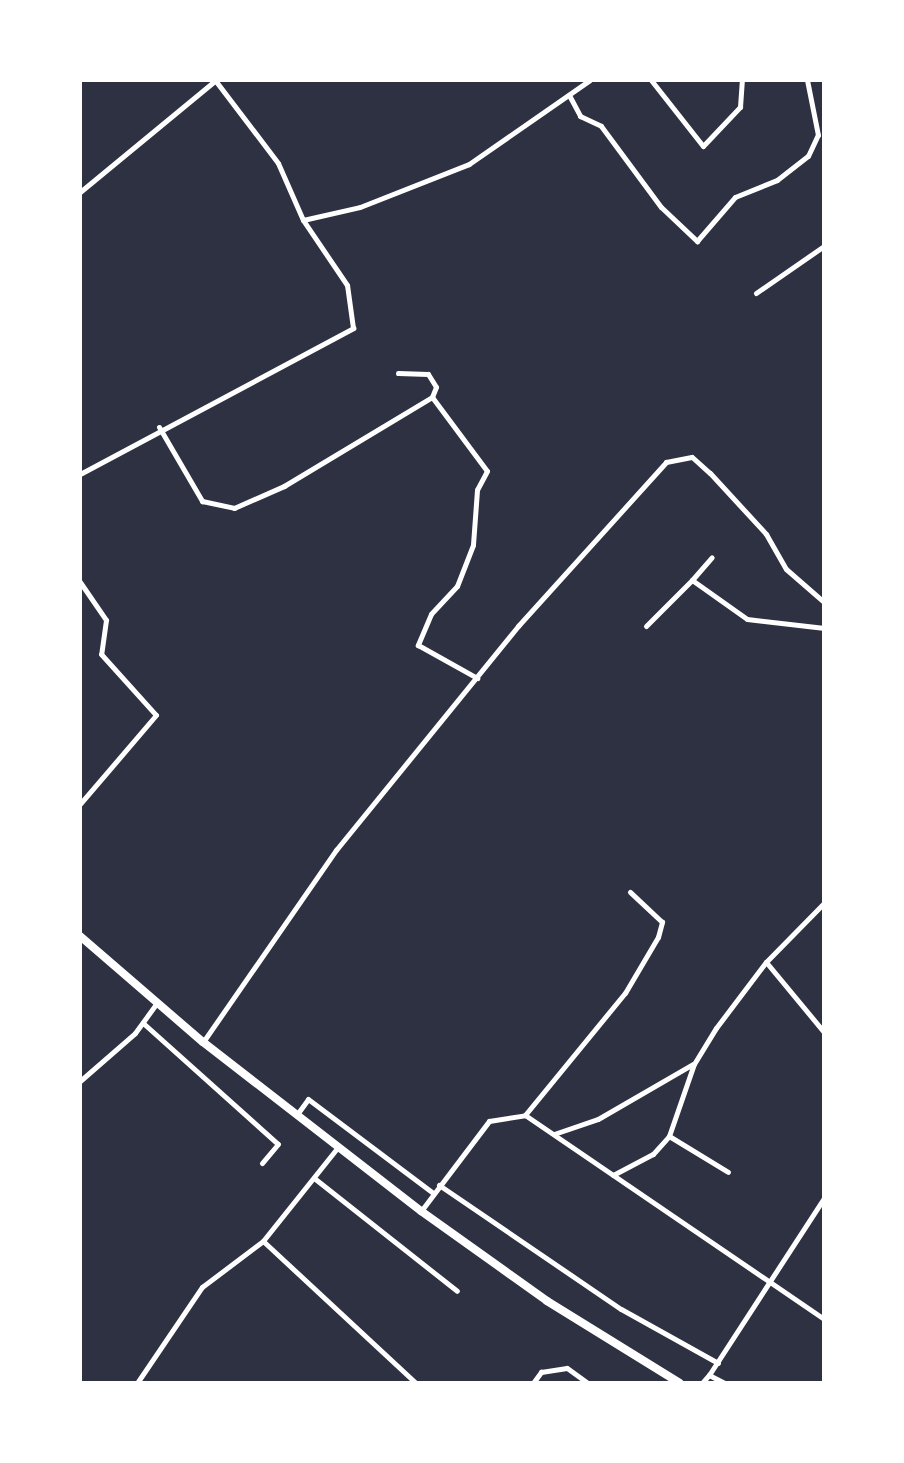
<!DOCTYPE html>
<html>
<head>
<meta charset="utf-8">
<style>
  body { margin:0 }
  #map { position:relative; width:904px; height:1463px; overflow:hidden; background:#2d3142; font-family:Jost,sans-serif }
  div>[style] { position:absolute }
  .minor>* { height:5px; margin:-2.5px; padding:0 2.5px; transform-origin:2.5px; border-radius:2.5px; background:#fff }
  .primary>* { height:8px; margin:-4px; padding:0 4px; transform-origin:4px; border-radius:4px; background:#fff }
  span { translate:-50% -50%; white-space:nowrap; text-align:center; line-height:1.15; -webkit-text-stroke:9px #fff; paint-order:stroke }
  .frame { position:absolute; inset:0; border:82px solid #fff; pointer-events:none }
</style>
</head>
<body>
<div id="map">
  <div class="minor">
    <i style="left:651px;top:80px;width:84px;rotate:51.8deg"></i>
    <i style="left:703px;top:146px;width:54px;rotate:-46.5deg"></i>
    <i style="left:740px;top:107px;width:27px;rotate:-86deg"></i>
    <i style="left:569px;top:95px;width:24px;rotate:62deg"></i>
    <i style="left:580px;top:116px;width:23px;rotate:25deg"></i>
    <i style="left:601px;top:126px;width:101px;rotate:53.5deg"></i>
    <i style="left:661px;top:207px;width:50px;rotate:43.4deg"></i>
    <i style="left:697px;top:241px;width:58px;rotate:-49.2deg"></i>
    <i style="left:735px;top:197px;width:45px;rotate:-22deg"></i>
    <i style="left:777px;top:180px;width:39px;rotate:-38deg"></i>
    <i style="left:808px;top:156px;width:23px;rotate:-65deg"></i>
    <i style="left:818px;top:135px;width:56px;rotate:-101.3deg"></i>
    <i style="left:80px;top:192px;width:176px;rotate:-39.5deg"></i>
    <i style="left:303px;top:220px;width:58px;rotate:-12.8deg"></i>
    <i style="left:360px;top:207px;width:117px;rotate:-21.5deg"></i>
    <i style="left:469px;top:164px;width:147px;rotate:-34.8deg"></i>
    <i style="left:756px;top:293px;width:83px;rotate:-34.7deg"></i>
    <i style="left:398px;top:373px;width:30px;rotate:2deg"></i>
    <i style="left:428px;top:374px;width:15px;rotate:58deg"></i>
    <i style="left:436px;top:387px;width:11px;rotate:112deg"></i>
    <i style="left:432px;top:397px;width:92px;rotate:53.4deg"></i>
    <i style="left:487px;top:471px;width:21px;rotate:118deg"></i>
    <i style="left:477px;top:490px;width:55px;rotate:94.2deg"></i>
    <i style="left:473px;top:545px;width:44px;rotate:111.3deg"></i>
    <i style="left:457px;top:586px;width:38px;rotate:133deg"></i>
    <i style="left:431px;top:614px;width:34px;rotate:113deg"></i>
    <i style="left:418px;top:645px;width:68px;rotate:29.2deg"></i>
    <i style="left:159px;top:427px;width:86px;rotate:59.8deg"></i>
    <i style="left:202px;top:501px;width:33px;rotate:12deg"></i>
    <i style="left:234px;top:508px;width:55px;rotate:-23.7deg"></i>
    <i style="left:284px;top:486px;width:173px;rotate:-31deg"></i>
    <i style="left:80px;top:474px;width:310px;rotate:-28.1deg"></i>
    <i style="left:353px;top:328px;width:43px;rotate:-97.9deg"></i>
    <i style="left:347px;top:285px;width:78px;rotate:-124.1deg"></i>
    <i style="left:303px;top:220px;width:62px;rotate:-113.7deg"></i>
    <i style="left:278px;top:163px;width:104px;rotate:-127.2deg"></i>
    <i style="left:692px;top:580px;width:30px;rotate:-49deg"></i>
    <i style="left:80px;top:582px;width:46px;rotate:55.6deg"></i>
    <i style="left:106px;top:620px;width:34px;rotate:98deg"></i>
    <i style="left:101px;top:654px;width:82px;rotate:48deg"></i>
    <i style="left:156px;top:715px;width:117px;rotate:130.5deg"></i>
    <i style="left:646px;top:626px;width:65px;rotate:-45deg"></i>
    <i style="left:692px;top:580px;width:67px;rotate:35.3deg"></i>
    <i style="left:747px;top:619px;width:78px;rotate:6.7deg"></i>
    <i style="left:766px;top:962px;width:91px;rotate:50.4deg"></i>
    <i style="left:143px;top:1023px;width:181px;rotate:41.9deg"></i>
    <i style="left:278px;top:1144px;width:25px;rotate:130deg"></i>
    <i style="left:203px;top:1042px;width:234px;rotate:-55.3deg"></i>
    <i style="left:336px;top:850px;width:289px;rotate:-50.9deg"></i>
    <i style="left:518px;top:626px;width:221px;rotate:-47.9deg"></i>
    <i style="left:666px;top:462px;width:26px;rotate:-11deg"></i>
    <i style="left:692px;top:457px;width:24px;rotate:42deg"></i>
    <i style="left:710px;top:473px;width:83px;rotate:47.4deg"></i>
    <i style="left:766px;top:534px;width:40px;rotate:60.3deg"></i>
    <i style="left:786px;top:569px;width:50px;rotate:41deg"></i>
    <i style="left:80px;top:1081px;width:73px;rotate:-41.1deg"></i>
    <i style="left:135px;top:1033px;width:37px;rotate:-54deg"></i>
    <i style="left:298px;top:1113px;width:17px;rotate:-54deg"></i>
    <i style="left:308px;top:1099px;width:156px;rotate:36.9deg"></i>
    <i style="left:525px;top:1115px;width:158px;rotate:-50.7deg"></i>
    <i style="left:625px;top:993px;width:65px;rotate:-59.5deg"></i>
    <i style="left:658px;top:937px;width:16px;rotate:-75deg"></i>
    <i style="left:662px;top:922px;width:44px;rotate:-136.8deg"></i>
    <i style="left:554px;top:1134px;width:46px;rotate:-18.8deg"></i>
    <i style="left:598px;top:1119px;width:110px;rotate:-30.1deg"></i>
    <i style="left:669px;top:1136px;width:69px;rotate:31.4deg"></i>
    <i style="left:338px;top:1147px;width:120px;rotate:128.6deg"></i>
    <i style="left:263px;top:1241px;width:209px;rotate:42.9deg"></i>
    <i style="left:613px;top:1175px;width:45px;rotate:-27.7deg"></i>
    <i style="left:653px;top:1154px;width:24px;rotate:-48deg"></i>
    <i style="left:669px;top:1136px;width:76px;rotate:-70.9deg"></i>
    <i style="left:694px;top:1064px;width:42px;rotate:-58.6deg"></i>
    <i style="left:716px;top:1028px;width:83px;rotate:-52.9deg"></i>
    <i style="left:766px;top:962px;width:83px;rotate:-45.5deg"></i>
    <i style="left:314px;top:1178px;width:182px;rotate:38.3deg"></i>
    <i style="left:439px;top:1185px;width:220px;rotate:34.3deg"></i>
    <i style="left:621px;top:1309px;width:111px;rotate:29.1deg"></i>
    <i style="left:421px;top:1211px;width:113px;rotate:-52.9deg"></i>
    <i style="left:489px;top:1121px;width:36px;rotate:-9deg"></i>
    <i style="left:525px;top:1115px;width:362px;rotate:34.3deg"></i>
    <i style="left:709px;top:1375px;width:211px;rotate:-57deg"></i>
    <i style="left:137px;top:1383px;width:116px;rotate:-55.9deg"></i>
    <i style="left:202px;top:1287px;width:76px;rotate:-37deg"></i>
    <i style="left:533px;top:1383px;width:14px;rotate:-54deg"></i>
    <i style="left:541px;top:1372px;width:26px;rotate:-9deg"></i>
    <i style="left:567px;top:1368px;width:26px;rotate:36deg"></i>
    <i style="left:702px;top:1383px;width:11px;rotate:-49deg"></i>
    <i style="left:709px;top:1375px;width:18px;rotate:27deg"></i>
  </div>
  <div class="primary">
    <i style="left:80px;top:936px;width:162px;rotate:40.8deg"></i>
    <i style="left:203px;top:1042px;width:276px;rotate:37.8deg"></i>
    <i style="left:421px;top:1211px;width:155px;rotate:35.5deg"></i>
    <i style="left:547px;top:1301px;width:156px;rotate:31.7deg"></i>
  </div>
  <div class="frame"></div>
</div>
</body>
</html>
